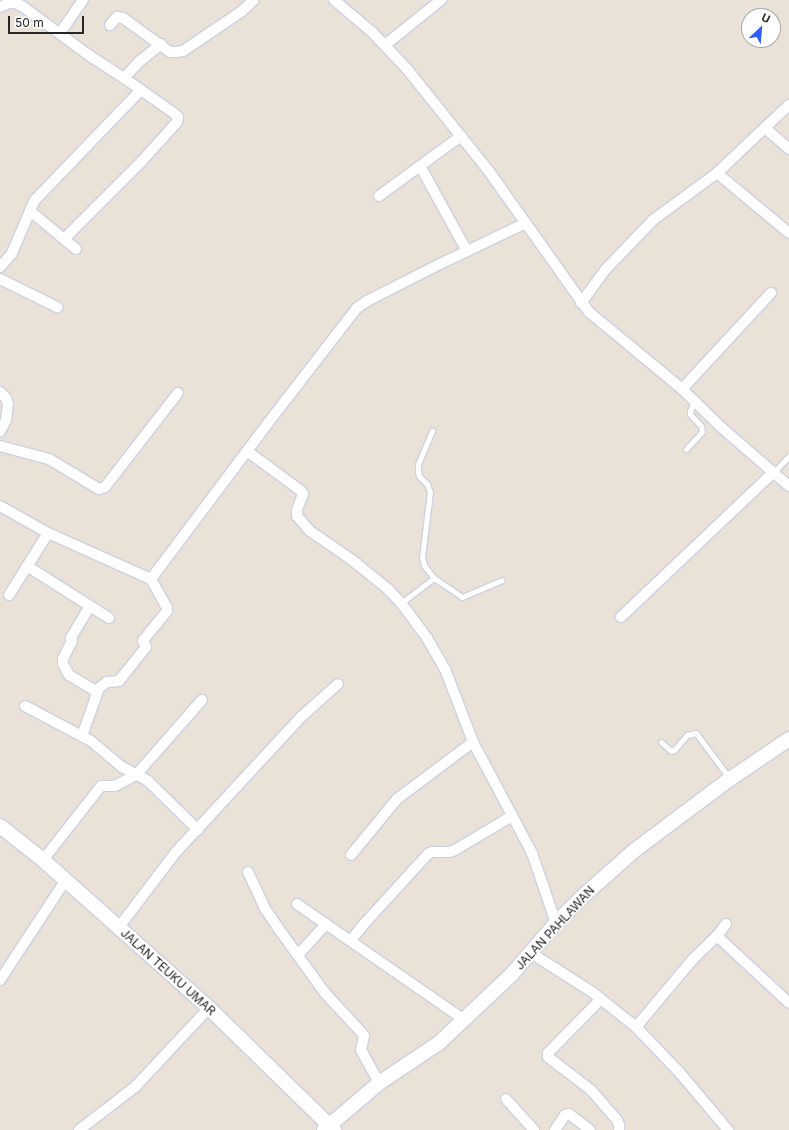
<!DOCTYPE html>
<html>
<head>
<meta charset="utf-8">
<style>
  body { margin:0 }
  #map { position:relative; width:789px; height:1130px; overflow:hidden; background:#eae1d7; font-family:Inter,sans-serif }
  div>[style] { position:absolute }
  .roads { filter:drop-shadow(1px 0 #ccd1e1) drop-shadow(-1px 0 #ccd1e1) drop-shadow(0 1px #ccd1e1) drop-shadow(0 -1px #ccd1e1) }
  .lane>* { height:5px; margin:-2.5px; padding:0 2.5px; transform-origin:2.5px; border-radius:2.5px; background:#fff }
  .street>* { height:10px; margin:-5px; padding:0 5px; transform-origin:5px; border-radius:5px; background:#fff }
  .secondary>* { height:14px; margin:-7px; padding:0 7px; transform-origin:7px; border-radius:7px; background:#fff }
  span { translate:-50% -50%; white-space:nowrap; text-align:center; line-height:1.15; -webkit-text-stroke:3px #fff; paint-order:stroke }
  .street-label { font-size:12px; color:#262626 }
  .north { position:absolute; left:741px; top:8px; width:40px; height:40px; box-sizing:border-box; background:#fff; border:1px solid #a8a8a8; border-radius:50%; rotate:26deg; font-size:11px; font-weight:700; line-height:16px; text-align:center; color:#262626 }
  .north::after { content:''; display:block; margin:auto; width:14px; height:18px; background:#2f5fff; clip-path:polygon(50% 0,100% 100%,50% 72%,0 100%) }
  .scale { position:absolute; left:8px; top:16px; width:76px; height:18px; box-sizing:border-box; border:2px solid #262626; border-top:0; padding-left:5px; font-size:12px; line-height:14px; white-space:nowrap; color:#262626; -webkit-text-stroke:3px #fff; paint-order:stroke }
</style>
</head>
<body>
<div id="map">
  <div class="roads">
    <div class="lane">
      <i style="left:686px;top:449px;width:23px;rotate:-47deg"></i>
      <i style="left:702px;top:432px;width:6px;rotate:-99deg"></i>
      <i style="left:701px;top:426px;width:16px;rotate:-133deg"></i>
      <i style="left:690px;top:414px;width:3px;rotate:-90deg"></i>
      <i style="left:690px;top:411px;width:10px;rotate:-66deg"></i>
      <i style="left:773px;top:473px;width:23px;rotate:-47deg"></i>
      <i style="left:434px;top:578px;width:34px;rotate:34deg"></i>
      <i style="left:462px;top:597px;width:43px;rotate:-23deg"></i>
      <i style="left:401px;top:603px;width:41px;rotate:-37.1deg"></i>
      <i style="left:434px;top:578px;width:16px;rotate:-128deg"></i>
      <i style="left:424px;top:565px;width:8px;rotate:-104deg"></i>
      <i style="left:422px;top:557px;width:65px;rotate:-83deg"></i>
      <i style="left:430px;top:492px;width:9px;rotate:-111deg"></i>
      <i style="left:427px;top:484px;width:11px;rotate:-135deg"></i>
      <i style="left:419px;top:476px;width:5px;rotate:-101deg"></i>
      <i style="left:418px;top:471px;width:7px;rotate:-90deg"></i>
      <i style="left:418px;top:464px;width:36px;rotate:-67deg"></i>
      <i style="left:661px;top:742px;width:13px;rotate:42deg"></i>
      <i style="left:671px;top:751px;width:3px;rotate:-18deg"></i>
      <i style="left:674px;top:750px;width:20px;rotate:-49deg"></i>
      <i style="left:687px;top:735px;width:9px;rotate:-13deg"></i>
      <i style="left:696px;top:733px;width:57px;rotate:53.5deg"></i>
    </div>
    <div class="street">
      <i style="left:334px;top:0;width:50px;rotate:40.1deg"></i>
      <i style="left:372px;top:32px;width:51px;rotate:46.6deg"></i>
      <i style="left:407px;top:69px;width:129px;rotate:51.3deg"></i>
      <i style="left:488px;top:170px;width:174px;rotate:54.6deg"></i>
      <i style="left:589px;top:312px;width:121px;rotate:39.6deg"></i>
      <i style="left:682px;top:389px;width:56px;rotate:44.3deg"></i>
      <i style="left:722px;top:428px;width:89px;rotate:40.9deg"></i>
      <i style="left:0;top:7px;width:10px;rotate:-24deg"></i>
      <i style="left:9px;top:3px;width:7px"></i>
      <i style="left:16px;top:3px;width:7px;rotate:27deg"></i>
      <i style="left:22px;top:6px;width:84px;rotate:36.3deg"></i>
      <i style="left:90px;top:56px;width:40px;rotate:32.9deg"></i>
      <i style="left:124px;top:78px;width:23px;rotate:-47deg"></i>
      <i style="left:140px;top:61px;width:27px;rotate:-39deg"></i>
      <i style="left:110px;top:25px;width:11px;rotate:-49deg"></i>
      <i style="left:117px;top:17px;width:6px;rotate:9deg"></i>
      <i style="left:123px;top:18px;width:58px;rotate:35.9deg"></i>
      <i style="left:170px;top:52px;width:6px"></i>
      <i style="left:176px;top:52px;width:7px;rotate:-8deg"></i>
      <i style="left:183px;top:51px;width:41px;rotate:-34.1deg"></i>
      <i style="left:217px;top:28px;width:30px;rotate:-34deg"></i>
      <i style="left:242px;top:11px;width:16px;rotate:-43deg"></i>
      <i style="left:60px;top:33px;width:40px;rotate:-55.1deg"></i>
      <i style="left:385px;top:45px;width:72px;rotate:-38.8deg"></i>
      <i style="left:765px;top:128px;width:32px;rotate:41deg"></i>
      <i style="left:420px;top:166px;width:97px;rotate:61.1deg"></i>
      <i style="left:717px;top:173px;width:94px;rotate:39.8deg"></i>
      <i style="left:379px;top:196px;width:102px;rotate:-36.2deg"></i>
      <i style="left:64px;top:239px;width:110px;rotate:-45deg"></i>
      <i style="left:142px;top:161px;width:52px;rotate:-48.1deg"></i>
      <i style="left:177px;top:122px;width:5px;rotate:-79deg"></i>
      <i style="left:178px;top:117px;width:4px;rotate:-135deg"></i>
      <i style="left:175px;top:114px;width:62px;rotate:-144.8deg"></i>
      <i style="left:76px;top:249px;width:60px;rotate:-140.4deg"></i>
      <i style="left:30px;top:211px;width:3px;rotate:-72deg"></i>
      <i style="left:31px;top:208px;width:9px;rotate:-63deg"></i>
      <i style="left:35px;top:200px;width:153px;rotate:-46.1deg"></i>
      <i style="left:0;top:267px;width:18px;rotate:-49deg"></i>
      <i style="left:12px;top:253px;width:46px;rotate:-66.8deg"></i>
      <i style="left:0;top:279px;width:64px;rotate:26.2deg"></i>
      <i style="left:581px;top:303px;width:42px;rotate:-53.7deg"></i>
      <i style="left:606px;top:269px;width:68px;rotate:-46.2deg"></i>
      <i style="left:653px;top:220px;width:79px;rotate:-36.3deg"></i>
      <i style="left:717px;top:173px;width:99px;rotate:-43.4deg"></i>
      <i style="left:682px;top:389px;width:131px;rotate:-47.2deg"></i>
      <i style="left:0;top:392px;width:8px;rotate:45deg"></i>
      <i style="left:6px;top:398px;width:6px;rotate:72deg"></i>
      <i style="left:8px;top:404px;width:16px;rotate:97deg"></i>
      <i style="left:6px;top:420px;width:13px;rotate:117deg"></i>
      <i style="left:0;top:446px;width:51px;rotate:14.9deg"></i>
      <i style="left:49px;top:459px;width:58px;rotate:31deg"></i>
      <i style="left:99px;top:489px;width:6px;rotate:-18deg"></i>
      <i style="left:105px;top:487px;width:119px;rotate:-52.2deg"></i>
      <i style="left:247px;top:451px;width:67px;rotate:36.5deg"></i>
      <i style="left:301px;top:491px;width:4px;rotate:56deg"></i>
      <i style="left:303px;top:494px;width:17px;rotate:111deg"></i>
      <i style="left:297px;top:510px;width:6px;rotate:90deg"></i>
      <i style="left:297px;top:516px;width:20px;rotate:49deg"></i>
      <i style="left:310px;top:531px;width:51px;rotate:34.6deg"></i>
      <i style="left:352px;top:560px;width:46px;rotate:38.9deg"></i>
      <i style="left:388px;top:589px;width:19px;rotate:47deg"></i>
      <i style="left:401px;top:603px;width:44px;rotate:53.4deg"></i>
      <i style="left:427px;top:638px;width:36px;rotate:60deg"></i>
      <i style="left:445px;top:669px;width:78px;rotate:69deg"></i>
      <i style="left:473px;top:742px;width:126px;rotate:62deg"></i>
      <i style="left:532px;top:853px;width:74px;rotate:71.1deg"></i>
      <i style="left:0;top:506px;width:55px;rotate:29.4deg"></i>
      <i style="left:48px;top:533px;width:113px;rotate:24.1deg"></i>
      <i style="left:151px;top:579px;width:33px;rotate:61deg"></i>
      <i style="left:167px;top:608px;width:3px;rotate:90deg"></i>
      <i style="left:167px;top:611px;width:36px;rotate:129deg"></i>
      <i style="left:144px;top:639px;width:2px;rotate:117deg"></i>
      <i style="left:143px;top:641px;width:7px;rotate:63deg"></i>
      <i style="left:146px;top:647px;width:43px;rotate:128.5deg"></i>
      <i style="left:119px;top:681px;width:12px;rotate:175deg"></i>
      <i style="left:107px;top:682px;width:10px;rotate:143deg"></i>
      <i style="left:99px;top:688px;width:51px;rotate:109.5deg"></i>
      <i style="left:27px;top:566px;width:97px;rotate:32.4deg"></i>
      <i style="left:151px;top:579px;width:195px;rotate:-53.1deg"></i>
      <i style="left:268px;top:423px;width:145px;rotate:-52.3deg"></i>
      <i style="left:357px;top:308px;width:12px;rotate:-35deg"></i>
      <i style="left:367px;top:301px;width:82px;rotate:-26.9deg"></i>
      <i style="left:440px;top:264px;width:95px;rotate:-25.5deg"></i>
      <i style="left:9px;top:595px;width:73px;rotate:-57.8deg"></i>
      <i style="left:90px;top:606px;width:37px;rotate:121deg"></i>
      <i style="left:71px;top:638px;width:3px;rotate:72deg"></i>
      <i style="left:72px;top:641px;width:20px;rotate:117deg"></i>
      <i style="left:63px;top:659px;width:5px;rotate:90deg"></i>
      <i style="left:63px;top:664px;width:13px;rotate:61deg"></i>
      <i style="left:69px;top:675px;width:33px;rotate:31deg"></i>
      <i style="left:621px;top:617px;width:209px;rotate:-43.5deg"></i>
      <i style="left:25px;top:706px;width:75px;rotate:27.9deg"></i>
      <i style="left:91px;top:741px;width:40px;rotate:40deg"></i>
      <i style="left:122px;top:767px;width:30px;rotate:28deg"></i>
      <i style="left:148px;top:781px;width:70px;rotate:44.4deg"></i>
      <i style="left:351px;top:855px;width:72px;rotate:-50.6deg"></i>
      <i style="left:397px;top:799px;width:95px;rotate:-36.9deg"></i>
      <i style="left:43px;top:860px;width:94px;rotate:-51.9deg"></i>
      <i style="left:101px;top:786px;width:14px"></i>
      <i style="left:115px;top:786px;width:24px;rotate:-28deg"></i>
      <i style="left:136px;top:775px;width:100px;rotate:-48.7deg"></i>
      <i style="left:248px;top:872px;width:38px;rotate:65deg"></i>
      <i style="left:264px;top:907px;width:30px;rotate:56deg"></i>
      <i style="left:281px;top:932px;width:75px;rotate:54.2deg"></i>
      <i style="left:325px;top:993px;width:53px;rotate:47.3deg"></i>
      <i style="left:361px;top:1032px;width:5px;rotate:53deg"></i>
      <i style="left:364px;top:1036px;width:14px;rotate:102deg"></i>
      <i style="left:361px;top:1050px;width:38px;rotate:61deg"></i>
      <i style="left:297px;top:904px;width:202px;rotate:34.7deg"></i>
      <i style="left:119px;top:927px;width:94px;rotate:-52.8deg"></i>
      <i style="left:176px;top:852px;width:185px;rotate:-47.2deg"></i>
      <i style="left:302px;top:716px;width:48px;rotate:-41.6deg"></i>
      <i style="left:717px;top:936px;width:98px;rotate:42.9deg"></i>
      <i style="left:351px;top:940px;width:21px;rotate:-51deg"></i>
      <i style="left:364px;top:924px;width:95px;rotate:-47.6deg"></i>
      <i style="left:428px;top:854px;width:4px;rotate:-27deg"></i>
      <i style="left:432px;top:852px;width:17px"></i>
      <i style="left:449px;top:852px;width:6px;rotate:-18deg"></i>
      <i style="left:455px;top:850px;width:66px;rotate:-30.8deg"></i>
      <i style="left:531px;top:953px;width:72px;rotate:32.6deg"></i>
      <i style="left:592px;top:992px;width:56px;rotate:38.5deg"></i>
      <i style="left:636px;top:1027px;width:64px;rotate:46.3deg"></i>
      <i style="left:680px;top:1073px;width:75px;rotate:49.9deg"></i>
      <i style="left:298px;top:955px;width:42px;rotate:-47.9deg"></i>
      <i style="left:0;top:980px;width:118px;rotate:-56.7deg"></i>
      <i style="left:601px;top:999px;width:76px;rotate:134.5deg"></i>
      <i style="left:548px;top:1053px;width:4px;rotate:90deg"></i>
      <i style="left:548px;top:1057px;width:54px;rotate:37.5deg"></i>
      <i style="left:591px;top:1090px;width:40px;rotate:49deg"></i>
      <i style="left:617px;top:1120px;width:5px;rotate:68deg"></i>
      <i style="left:619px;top:1125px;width:5px;rotate:90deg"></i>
      <i style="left:636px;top:1027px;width:89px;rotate:-50deg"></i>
      <i style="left:693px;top:959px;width:33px;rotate:-44deg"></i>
      <i style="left:717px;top:936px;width:15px;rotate:-53deg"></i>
      <i style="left:506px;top:1099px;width:42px;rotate:47.9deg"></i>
      <i style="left:79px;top:1130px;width:71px;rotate:-37.5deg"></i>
      <i style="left:135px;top:1087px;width:108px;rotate:-46.9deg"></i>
      <i style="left:555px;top:1130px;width:18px;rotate:-56deg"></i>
      <i style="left:565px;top:1115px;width:4px;rotate:-14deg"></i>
      <i style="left:569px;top:1114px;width:26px;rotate:37deg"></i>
    </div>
    <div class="secondary">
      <i style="left:0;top:826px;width:55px;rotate:38.3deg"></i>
      <i style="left:43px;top:860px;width:222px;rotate:41.7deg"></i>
      <i style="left:209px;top:1008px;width:175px;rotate:44.3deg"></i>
      <i style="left:324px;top:1130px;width:72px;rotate:-40.5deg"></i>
      <i style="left:379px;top:1083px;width:72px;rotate:-33.7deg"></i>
      <i style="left:439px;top:1043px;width:100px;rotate:-43.4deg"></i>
      <i style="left:512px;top:974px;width:67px;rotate:-49.2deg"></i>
      <i style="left:556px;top:923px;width:38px;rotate:-45deg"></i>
      <i style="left:583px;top:896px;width:69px;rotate:-41.5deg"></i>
      <i style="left:635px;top:850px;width:119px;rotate:-36.8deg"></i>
      <i style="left:730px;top:779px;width:71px;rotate:-34.1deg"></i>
    </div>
  </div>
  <div class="street-label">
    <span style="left:555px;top:928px;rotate:-47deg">JALAN PAHLAWAN</span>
    <span style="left:168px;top:972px;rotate:42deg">JALAN TEUKU UMAR</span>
  </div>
  <div class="north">U</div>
  <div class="scale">50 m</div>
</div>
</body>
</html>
